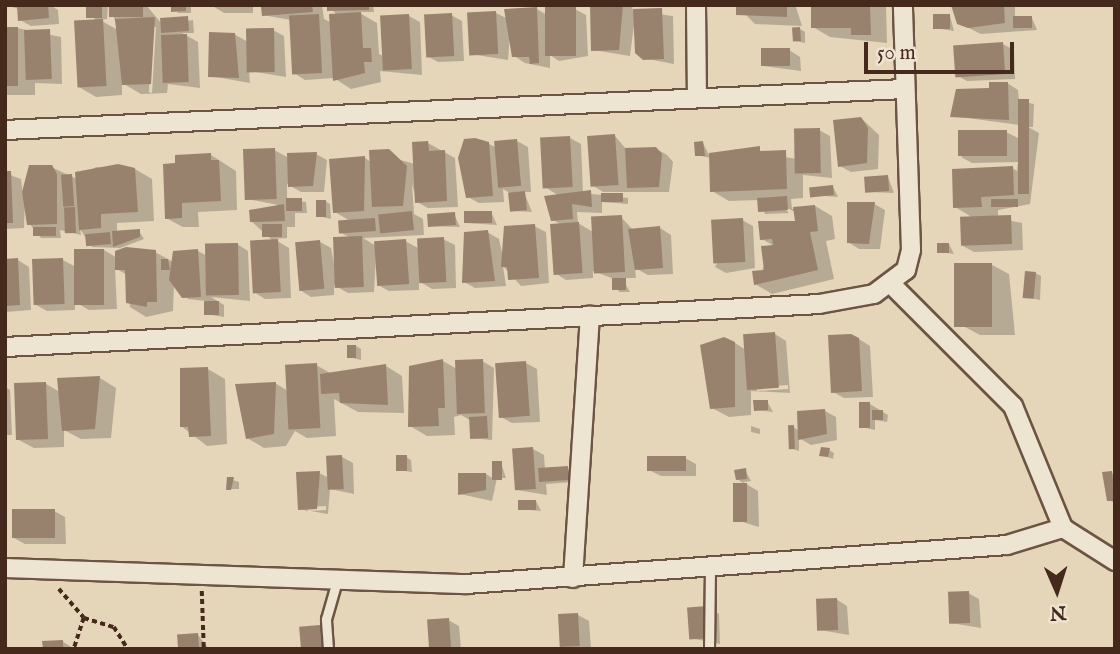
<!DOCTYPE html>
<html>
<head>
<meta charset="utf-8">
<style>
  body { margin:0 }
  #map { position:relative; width:1120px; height:654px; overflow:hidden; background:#e5d5b9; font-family:"IM FELL English",serif }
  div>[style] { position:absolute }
  .shadow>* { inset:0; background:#0003 }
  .building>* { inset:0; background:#98826e; transform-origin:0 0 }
  .path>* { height:3.5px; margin-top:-1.75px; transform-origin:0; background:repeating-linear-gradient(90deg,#45291c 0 5px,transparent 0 8.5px) }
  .roads { filter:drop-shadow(2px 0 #6d5443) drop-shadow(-2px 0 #6d5443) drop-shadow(0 2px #6d5443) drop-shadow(0 -2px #6d5443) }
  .service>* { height:9px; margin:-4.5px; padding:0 4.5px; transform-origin:4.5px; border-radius:4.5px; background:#eee4d2 }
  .minor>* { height:18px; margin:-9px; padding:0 9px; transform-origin:9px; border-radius:9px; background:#eee4d2 }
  span { translate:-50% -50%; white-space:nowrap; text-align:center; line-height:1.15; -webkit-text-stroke:5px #eee4d2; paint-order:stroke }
  .frame { position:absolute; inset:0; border:7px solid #45291c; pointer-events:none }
  .north { position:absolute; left:1022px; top:556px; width:70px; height:70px; -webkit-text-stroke:5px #eee4d2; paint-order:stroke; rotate:177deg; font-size:19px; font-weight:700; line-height:28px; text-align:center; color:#45291c }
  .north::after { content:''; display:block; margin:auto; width:24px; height:32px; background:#45291c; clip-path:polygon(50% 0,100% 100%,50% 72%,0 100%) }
  .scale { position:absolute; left:864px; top:42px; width:150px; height:32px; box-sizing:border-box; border:4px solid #45291c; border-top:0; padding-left:9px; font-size:21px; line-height:24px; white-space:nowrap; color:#45291c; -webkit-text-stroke:5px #eee4d2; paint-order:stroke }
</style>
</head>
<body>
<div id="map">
  <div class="shadow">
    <i style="clip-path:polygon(5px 5px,50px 5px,58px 10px,59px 24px,31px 26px,20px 20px,19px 9px)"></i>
    <i style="clip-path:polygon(evenodd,79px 5px,108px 5px,107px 19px,100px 20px,118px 30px,110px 5px,146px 5px,162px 24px,193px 20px,194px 33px,182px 33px,198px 42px,200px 88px,168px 84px,167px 93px,141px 94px,122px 83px,122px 95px,96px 97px,79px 87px,96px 22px,88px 6px,79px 5px,152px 27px,156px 27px,152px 93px,149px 92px,152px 27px)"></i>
    <i style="clip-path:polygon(173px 5px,191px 5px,191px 13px,178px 13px)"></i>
    <i style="clip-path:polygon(211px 5px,253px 5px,253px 13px,224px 13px)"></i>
    <i style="clip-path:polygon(287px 5px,322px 5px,324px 19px,332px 23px,337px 15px,328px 5px,373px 5px,374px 12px,358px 12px,377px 23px,379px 54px,385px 57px,409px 16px,420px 22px,422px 75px,380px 71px,381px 82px,351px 89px,334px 78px,305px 80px,294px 73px,291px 20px,263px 15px)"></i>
    <i style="clip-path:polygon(591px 5px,632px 5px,633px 11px,673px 16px,674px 64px,648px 59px,635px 17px,630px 56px,593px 50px)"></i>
    <i style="clip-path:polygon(736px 5px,886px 5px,887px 43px,830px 37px,813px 27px,813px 7px,796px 7px,802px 26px,755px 24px)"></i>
    <i style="clip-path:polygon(955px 5px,1015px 5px,1015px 18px,1032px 18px,1037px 30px,981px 34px,959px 23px)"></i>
    <i style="clip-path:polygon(537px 9px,547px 15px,575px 9px,586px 15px,588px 56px,559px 61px,550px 55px,550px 68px,525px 63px,514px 56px,510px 32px,508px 60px,470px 54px,496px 13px,508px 19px)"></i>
    <i style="clip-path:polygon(451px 15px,462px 21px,464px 61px,438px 62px,427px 56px)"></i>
    <i style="clip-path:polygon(950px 16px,954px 31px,935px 28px)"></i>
    <i style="clip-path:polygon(17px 28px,61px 37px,62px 84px,35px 83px,35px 95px,5px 95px,5px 29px)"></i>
    <i style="clip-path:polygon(800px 29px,805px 32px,805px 43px,795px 41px)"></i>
    <i style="clip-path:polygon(273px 30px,284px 36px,286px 77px,249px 71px,250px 83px,210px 76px,234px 34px,248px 42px)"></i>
    <i style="clip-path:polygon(1003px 44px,1014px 50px,1015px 79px,967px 81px,956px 75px)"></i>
    <i style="clip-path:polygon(789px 50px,800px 57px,801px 71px,763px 66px)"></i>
    <i style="clip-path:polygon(1007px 83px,1018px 90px,1019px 101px,1034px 104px,1033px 127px,1028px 127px,1039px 133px,1030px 204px,998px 210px,998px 218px,1022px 223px,1023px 250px,974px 252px,963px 246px,975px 219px,955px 207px,1012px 168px,1017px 171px,1018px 162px,972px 163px,961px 157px,1006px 132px,1018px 138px,1019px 125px,952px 116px)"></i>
    <i style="clip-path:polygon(861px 118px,879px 135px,878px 169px,851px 172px,840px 166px)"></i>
    <i style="clip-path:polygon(819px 130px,830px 136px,832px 178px,803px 175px,803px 198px,791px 199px,792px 209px,815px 206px,832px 216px,835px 239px,826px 241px,834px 279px,772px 294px,755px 284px,774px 246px,762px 239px,797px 223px,795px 212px,781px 205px,789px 213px,765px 214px,759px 200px,729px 201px,712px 191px,711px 158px,696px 155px,703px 143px,709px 155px,735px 154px,735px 149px,797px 159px)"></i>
    <i style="clip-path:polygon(615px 136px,627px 150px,655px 148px,667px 155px,673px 162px,669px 192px,603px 192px,592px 185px)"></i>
    <i style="clip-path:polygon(570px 138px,581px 144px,583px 193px,628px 198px,628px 204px,602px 202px,602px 213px,577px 212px,578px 223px,593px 232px,621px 217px,633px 230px,660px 228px,671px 235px,673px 274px,648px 275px,635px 268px,636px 278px,622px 278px,630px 292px,619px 292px,614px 279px,593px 271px,593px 278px,566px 280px,555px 273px,562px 225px,553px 220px,546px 198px,559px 196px,545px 187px)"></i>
    <i style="clip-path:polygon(517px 141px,528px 147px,531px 192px,524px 192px,532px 212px,513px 211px,510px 193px,503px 189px,504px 202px,479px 203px,468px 197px,489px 144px,497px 148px)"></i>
    <i style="clip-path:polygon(428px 143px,455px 158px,458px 207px,428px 208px,417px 202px,412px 184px,414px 214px,423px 219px,424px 235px,363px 238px,376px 246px,405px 241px,420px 249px,443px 239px,455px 245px,456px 288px,432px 289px,419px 281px,419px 290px,389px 291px,378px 285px,376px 255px,374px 292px,348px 293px,334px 285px,334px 295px,311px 297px,300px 290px,320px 242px,331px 248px,337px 280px,351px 238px,341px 233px,350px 221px,335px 212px,365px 158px,371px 162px,371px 152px,415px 164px)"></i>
    <i style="clip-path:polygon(274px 150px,289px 158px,316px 154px,327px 160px,324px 192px,301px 192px,287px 184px,287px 200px,306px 202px,307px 213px,295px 213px,295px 227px,287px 227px,287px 238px,274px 239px,289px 248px,291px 298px,265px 299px,254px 292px,273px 241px,251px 221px,278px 205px,247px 199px)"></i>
    <i style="clip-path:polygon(211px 155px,236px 171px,237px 210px,198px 212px,199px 227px,183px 227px,166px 218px)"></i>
    <i style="clip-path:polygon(51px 167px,77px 179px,96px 167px,135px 169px,152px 179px,154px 221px,117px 223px,117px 233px,139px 231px,144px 239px,120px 248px,92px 247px,80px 229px,81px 235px,60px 230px,61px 238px,41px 238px,29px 223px,25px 197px,24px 228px,5px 229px,5px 173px,21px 179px,23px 197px)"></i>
    <i style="clip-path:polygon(888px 177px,894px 193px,867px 192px)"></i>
    <i style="clip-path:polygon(833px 187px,838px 197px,811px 195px)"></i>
    <i style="clip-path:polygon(325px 201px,330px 204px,331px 219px,318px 216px)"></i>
    <i style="clip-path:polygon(874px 204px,885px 210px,880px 249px,859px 249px,848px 242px)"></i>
    <i style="clip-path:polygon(491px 212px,497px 225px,466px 223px)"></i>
    <i style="clip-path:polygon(454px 214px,460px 227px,430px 226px)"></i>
    <i style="clip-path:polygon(742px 220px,753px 226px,755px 268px,726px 273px,715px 267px)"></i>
    <i style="clip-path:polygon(534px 226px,546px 232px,549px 283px,521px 286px,503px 266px,506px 286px,475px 288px,464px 282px,487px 232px,499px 239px,503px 257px)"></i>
    <i style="clip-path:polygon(237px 244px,248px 251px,250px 301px,211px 297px,224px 305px,224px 317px,206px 314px,206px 301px,188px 299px,174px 283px,173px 311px,146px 317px,130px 307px,127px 275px,115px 268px,117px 309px,89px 310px,75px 302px,75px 310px,47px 311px,36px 305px,63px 260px,76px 267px,104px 250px,117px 258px,155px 252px,175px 263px,198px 251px,207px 256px)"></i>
    <i style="clip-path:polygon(949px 244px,954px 254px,939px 252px)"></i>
    <i style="clip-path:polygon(18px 260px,29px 267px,31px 310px,5px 312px,5px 261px)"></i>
    <i style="clip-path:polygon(956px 265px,992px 265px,1009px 274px,1015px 335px,980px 335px,963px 326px)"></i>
    <i style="clip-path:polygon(1035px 273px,1041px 276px,1040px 300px,1025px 297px)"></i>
    <i style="clip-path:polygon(evenodd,775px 334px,786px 341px,790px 393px,751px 391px,751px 415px,729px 417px,712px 408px,735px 343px,746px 350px,775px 334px,788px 385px,788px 389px,757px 391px,757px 387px,788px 385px)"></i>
    <i style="clip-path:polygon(859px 339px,870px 346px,873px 397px,844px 398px,833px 392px)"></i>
    <i style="clip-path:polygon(356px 346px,361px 349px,361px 360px,349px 357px)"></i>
    <i style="clip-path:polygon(443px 361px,457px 369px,482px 361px,494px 368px,492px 440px,471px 438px,470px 420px,461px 415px,454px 417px,455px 435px,427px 436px,410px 426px)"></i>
    <i style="clip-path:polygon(526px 363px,537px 369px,540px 422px,512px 423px,501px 417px)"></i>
    <i style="clip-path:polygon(316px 365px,332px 374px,386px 366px,402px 376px,404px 413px,358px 412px,334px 399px,336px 436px,307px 438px,295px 431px,286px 446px,264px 448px,247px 438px,275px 383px,288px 391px)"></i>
    <i style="clip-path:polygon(208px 369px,225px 379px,227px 444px,207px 446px,181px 426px)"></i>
    <i style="clip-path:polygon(100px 378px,116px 388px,111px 438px,81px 439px,64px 430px,64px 447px,34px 448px,17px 439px,46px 384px,60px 392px)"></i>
    <i style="clip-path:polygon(5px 387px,10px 390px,12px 435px,5px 435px)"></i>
    <i style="clip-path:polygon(767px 401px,773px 412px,756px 410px)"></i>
    <i style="clip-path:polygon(870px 404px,888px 415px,887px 422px,875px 420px,875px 430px,862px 427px)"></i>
    <i style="clip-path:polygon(825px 411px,836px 417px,837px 440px,811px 445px,799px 438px,799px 451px,790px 448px,793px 427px,800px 431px)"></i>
    <i style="clip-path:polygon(751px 426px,760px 429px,760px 434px,751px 432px)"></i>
    <i style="clip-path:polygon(533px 449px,544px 455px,545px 470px,568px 468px,573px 482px,546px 484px,547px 495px,517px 490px)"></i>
    <i style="clip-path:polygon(829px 450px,834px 453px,833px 459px,821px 455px)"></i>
    <i style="clip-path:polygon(evenodd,342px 457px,353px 463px,354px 494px,330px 489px,328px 514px,299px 509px,319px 473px,329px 478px,342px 457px,326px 506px,326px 510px,308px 511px,308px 507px,326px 506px)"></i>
    <i style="clip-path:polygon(406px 457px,411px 460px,412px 472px,398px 470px)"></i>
    <i style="clip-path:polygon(685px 458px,696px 464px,696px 476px,661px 476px,649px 470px)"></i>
    <i style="clip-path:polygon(501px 463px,506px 478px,497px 478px,492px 501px,460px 494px,486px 474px,494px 479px)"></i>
    <i style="clip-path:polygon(745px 470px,751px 481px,743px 482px,758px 491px,759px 527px,736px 520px,746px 485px,737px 479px)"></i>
    <i style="clip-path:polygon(1112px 473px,1115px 475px,1115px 503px,1109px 500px)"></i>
    <i style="clip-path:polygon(229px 479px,239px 482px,239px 489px,228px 489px)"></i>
    <i style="clip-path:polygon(536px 501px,541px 511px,520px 509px)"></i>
    <i style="clip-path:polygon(54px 511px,65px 517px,66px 544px,25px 544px,14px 538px)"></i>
    <i style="clip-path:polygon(968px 593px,979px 599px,981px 628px,951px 623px)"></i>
    <i style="clip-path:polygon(836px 599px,847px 606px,849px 635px,820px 630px)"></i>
    <i style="clip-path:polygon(707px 608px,719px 614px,720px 644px,690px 638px)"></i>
    <i style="clip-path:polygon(578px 615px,589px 621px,591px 649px,561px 646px)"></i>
    <i style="clip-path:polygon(448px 620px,459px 626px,461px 649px,431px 649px)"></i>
    <i style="clip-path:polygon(320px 627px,331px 633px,332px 649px,302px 649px)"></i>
    <i style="clip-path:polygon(198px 635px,209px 649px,180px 649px)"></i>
    <i style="clip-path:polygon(62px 641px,74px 649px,44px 649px)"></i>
  </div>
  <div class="building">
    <i style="clip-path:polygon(17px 5px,48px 5px,49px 18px,18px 21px)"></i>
    <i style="left:86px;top:5px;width:16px;height:13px"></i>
    <i style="left:109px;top:5px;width:34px;height:12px"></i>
    <i style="clip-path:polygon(171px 5px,186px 5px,186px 11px,171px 12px)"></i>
    <i style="clip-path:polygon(312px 5px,313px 12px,262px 16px,261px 7px)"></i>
    <i style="clip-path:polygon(327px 5px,369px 5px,369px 10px,327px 11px)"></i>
    <i style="clip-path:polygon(590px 5px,623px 5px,619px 50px,591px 51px)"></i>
    <i style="clip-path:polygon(736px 5px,787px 5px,787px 17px,736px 15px)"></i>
    <i style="clip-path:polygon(811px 5px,870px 5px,871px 35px,851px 35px,851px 28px,811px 28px)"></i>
    <i style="clip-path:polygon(951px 5px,1004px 5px,1005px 23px,968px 28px,957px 24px)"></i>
    <i style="clip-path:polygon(537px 7px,539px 63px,530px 64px,529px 57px,512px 57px,504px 9px)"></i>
    <i style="left:545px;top:7px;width:31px;height:49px"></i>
    <i style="clip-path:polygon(662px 8px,664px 59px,643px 60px,635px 53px,633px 9px)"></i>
    <i style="left:496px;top:11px;width:43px;height:29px;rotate:87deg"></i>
    <i style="clip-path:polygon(361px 12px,363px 48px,371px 48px,372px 62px,364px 62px,365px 73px,333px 81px,329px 14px)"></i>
    <i style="left:452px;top:13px;width:43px;height:28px;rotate:87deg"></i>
    <i style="left:319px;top:14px;width:59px;height:30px;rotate:87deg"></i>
    <i style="left:409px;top:14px;width:55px;height:29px;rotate:87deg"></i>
    <i style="left:933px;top:14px;width:17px;height:15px"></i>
    <i style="left:188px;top:16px;width:15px;height:28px;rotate:86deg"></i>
    <i style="left:1013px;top:16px;width:19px;height:12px"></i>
    <i style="clip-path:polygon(155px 17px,151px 84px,122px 85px,115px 19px)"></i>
    <i style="left:103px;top:19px;width:67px;height:29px;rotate:87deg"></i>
    <i style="left:5px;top:27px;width:13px;height:59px"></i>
    <i style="left:800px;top:27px;width:14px;height:8px;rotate:86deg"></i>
    <i style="left:274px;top:28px;width:44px;height:28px;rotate:89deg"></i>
    <i style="left:50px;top:29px;width:50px;height:26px;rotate:88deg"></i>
    <i style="clip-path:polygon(209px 32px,235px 33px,239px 78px,208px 77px)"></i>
    <i style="left:187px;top:34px;width:48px;height:26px;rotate:88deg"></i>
    <i style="left:1003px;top:42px;width:32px;height:50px;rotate:86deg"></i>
    <i style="left:790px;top:48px;width:18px;height:29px;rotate:90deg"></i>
    <i style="clip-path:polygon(989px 82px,1008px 82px,1009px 120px,950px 117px,956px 89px,989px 88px)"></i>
    <i style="left:1018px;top:99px;width:11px;height:95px"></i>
    <i style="clip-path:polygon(861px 117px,868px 128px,867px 163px,838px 167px,833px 120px)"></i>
    <i style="left:820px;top:128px;width:45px;height:26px;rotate:89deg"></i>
    <i style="left:1007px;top:130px;width:26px;height:49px;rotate:90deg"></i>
    <i style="left:615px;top:134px;width:51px;height:28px;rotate:86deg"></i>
    <i style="left:570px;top:136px;width:51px;height:30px;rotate:87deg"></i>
    <i style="clip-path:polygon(475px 138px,489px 142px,493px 196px,466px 198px,458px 158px,464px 139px)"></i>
    <i style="left:517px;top:139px;width:47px;height:23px;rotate:85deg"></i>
    <i style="clip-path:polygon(428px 141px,429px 151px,445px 150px,447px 201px,415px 203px,412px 142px)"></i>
    <i style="clip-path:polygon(703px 141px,705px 156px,695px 156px,694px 142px)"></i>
    <i style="clip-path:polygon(760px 146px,760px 151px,786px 150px,787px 189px,710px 192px,709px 153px)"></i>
    <i style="clip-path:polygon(656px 147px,662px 154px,659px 187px,627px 188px,625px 148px)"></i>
    <i style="left:275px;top:148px;width:51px;height:32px;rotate:88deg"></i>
    <i style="clip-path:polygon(389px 149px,407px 166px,403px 206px,372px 207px,369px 150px)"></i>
    <i style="clip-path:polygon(317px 152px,313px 186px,288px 187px,287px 153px)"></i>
    <i style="clip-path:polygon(211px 153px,211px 160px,219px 160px,221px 201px,182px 203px,182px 218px,165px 219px,163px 164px,175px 163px,175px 155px)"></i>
    <i style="clip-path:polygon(365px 156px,364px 211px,333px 213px,329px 159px)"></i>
    <i style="clip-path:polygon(118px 164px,135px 168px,138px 212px,101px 214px,101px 228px,79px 230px,75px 172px)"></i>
    <i style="clip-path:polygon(29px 165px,52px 165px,57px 174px,57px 224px,27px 225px,22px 192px)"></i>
    <i style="clip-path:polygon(1013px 166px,1014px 195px,981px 197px,982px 207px,953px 208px,952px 169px)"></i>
    <i style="clip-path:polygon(5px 171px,11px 171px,13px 223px,5px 223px)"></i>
    <i style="left:72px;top:174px;width:32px;height:11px;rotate:86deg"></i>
    <i style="left:888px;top:175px;width:16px;height:24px;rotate:86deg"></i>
    <i style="left:833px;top:185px;width:10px;height:24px;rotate:84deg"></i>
    <i style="clip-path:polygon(591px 190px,592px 207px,572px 204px,573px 219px,551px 221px,544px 196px)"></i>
    <i style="left:525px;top:191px;width:19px;height:17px;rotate:84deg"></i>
    <i style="left:623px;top:193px;width:9px;height:22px;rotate:90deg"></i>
    <i style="left:787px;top:196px;width:14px;height:30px;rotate:86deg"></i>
    <i style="left:286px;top:198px;width:16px;height:13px"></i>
    <i style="left:1018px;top:199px;width:8px;height:27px;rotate:90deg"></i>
    <i style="left:316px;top:200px;width:10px;height:17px"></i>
    <i style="clip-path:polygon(847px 202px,875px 202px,869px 244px,847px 243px)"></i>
    <i style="clip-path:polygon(284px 204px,285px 221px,250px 222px,249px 210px)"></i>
    <i style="clip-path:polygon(815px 205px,818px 231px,810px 232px,818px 270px,754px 285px,752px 271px,764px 270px,761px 246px,773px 245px,772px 239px,760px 240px,758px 221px,795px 221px,793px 207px)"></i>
    <i style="left:75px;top:207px;width:26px;height:11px;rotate:88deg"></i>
    <i style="left:412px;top:211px;width:19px;height:34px;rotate:84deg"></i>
    <i style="left:492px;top:211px;width:12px;height:28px;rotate:90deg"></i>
    <i style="left:455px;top:212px;width:13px;height:28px;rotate:86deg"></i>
    <i style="left:622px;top:215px;width:57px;height:31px;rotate:87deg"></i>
    <i style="left:1011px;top:215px;width:29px;height:51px;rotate:88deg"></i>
    <i style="left:375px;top:218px;width:13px;height:37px;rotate:86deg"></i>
    <i style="left:743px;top:218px;width:44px;height:32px;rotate:87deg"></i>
    <i style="left:579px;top:222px;width:51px;height:29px;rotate:86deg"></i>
    <i style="left:262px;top:224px;width:20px;height:13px"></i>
    <i style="clip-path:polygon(535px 224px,539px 278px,508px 280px,507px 267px,501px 267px,504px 226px)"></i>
    <i style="clip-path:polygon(660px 226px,663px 268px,635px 270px,628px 229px)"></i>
    <i style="left:56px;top:227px;width:9px;height:23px;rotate:90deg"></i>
    <i style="clip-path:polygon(140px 229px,140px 237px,113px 247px,112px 231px)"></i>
    <i style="clip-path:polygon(488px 230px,495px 281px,462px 283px,464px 232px)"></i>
    <i style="left:110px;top:232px;width:12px;height:25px;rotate:85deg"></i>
    <i style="left:362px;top:236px;width:51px;height:29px;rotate:88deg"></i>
    <i style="left:444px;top:237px;width:45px;height:27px;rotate:87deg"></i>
    <i style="left:278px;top:239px;width:53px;height:28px;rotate:87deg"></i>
    <i style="left:406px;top:239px;width:45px;height:32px;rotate:86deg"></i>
    <i style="left:320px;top:240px;width:49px;height:25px;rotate:85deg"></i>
    <i style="left:238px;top:243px;width:52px;height:33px;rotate:89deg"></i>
    <i style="left:937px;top:243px;width:12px;height:10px"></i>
    <i style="clip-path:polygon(126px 247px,156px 250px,157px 302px,147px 302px,147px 307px,126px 303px,125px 270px,115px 270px,115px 251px)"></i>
    <i style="left:74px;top:249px;width:30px;height:56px"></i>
    <i style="clip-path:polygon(198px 249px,201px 297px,182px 298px,169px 280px,173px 251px)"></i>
    <i style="clip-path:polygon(18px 258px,20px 305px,5px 306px,5px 259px)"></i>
    <i style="left:63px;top:258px;width:46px;height:31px;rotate:88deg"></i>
    <i style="clip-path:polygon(161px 259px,168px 259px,170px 270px,161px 270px)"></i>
    <i style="left:954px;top:263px;width:38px;height:64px"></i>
    <i style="left:1025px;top:271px;width:11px;height:27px;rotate:5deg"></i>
    <i style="left:612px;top:278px;width:14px;height:12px"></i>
    <i style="left:204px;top:301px;width:15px;height:14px"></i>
    <i style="left:775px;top:332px;width:56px;height:32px;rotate:86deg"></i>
    <i style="clip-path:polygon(851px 334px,859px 338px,862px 391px,831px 393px,828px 335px)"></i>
    <i style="clip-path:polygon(724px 337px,735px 342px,735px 407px,710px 409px,700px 345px)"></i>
    <i style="left:347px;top:345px;width:9px;height:13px"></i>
    <i style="clip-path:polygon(443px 359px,445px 408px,438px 408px,439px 426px,408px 427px,409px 366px)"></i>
    <i style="left:483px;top:359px;width:54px;height:28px;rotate:88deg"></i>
    <i style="left:526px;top:361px;width:55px;height:31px;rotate:86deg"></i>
    <i style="left:317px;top:363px;width:65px;height:32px;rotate:87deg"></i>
    <i style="clip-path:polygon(386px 364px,388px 405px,340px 403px,339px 393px,321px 394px,320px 374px)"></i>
    <i style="clip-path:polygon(208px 367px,211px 436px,189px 437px,188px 427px,180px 427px,180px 368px)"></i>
    <i style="clip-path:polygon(100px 376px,95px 429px,62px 431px,57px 378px)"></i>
    <i style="left:46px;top:382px;width:57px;height:32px;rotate:88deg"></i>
    <i style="clip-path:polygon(276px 382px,274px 434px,246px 439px,235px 384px)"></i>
    <i style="clip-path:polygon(753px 400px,768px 400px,768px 410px,754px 411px)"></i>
    <i style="left:859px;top:402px;width:11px;height:26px"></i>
    <i style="clip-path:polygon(825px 409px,827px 434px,798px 440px,797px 411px)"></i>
    <i style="left:872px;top:410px;width:11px;height:10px"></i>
    <i style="left:487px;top:416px;width:22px;height:18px;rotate:87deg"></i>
    <i style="left:794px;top:425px;width:24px;height:6px;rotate:88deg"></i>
    <i style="left:533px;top:447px;width:42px;height:21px;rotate:86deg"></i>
    <i style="clip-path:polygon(821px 447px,830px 448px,828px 457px,819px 456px)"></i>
    <i style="left:342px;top:455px;width:34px;height:16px;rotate:87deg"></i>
    <i style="left:396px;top:455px;width:11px;height:16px"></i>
    <i style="left:686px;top:456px;width:15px;height:39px;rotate:90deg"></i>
    <i style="left:492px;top:461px;width:10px;height:19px"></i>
    <i style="left:568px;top:466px;width:14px;height:30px;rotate:86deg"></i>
    <i style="clip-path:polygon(746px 468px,747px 479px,736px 480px,734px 470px)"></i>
    <i style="clip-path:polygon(320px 471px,317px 509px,298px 510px,296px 472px)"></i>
    <i style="clip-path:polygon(1112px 471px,1115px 501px,1107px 501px,1102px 472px)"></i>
    <i style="clip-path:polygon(458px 473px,486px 473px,486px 490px,458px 495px)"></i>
    <i style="clip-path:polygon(227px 477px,234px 477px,231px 490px,226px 490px)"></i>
    <i style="left:733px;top:483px;width:14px;height:39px"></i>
    <i style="left:518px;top:500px;width:18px;height:10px"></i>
    <i style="left:55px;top:509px;width:29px;height:43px;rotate:90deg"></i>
    <i style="left:969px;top:591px;width:32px;height:21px;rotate:88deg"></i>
    <i style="left:837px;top:598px;width:32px;height:21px;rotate:88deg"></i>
    <i style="left:708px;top:606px;width:32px;height:21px;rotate:86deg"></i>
    <i style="left:578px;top:613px;width:33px;height:20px;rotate:87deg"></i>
    <i style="left:449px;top:618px;width:31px;height:22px;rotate:86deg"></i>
    <i style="left:320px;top:625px;width:24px;height:21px;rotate:85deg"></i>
    <i style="left:198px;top:633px;width:16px;height:21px;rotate:86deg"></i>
    <i style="clip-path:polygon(63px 640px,63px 649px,43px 649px,42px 641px)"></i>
  </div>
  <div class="path">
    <i style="left:59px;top:589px;width:38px;rotate:49deg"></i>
    <i style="left:84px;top:618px;width:33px;rotate:108deg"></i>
    <i style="left:202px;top:591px;width:58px;rotate:88deg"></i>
    <i style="left:84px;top:618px;width:31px;rotate:17deg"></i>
    <i style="left:114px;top:627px;width:26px;rotate:58deg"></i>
  </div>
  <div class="roads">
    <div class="service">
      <i style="left:328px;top:649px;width:30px;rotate:-94deg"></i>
      <i style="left:326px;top:619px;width:40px;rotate:-74deg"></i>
      <i style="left:709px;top:649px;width:83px;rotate:-89.3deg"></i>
    </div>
    <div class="minor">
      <i style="left:696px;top:5px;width:91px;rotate:89.4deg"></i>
      <i style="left:5px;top:130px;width:900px;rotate:-2.61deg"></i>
      <i style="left:892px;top:285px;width:171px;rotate:45deg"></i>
      <i style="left:1013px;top:406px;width:132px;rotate:67.7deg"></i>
      <i style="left:1063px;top:528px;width:62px;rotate:32.4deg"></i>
      <i style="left:5px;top:347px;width:815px;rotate:-3.02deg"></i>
      <i style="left:819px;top:304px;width:56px;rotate:-10.3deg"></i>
      <i style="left:874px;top:294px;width:40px;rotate:-37deg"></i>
      <i style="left:906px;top:270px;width:21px;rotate:-76deg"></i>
      <i style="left:911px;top:250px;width:245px;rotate:-91.9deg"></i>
      <i style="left:5px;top:568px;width:461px;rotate:2deg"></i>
      <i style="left:466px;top:584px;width:542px;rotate:-4.12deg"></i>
      <i style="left:1007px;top:545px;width:59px;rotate:-16.9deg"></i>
      <i style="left:573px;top:578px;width:263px;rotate:-86.3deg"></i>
    </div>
  </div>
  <div class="frame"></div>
  <div class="north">N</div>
  <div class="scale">50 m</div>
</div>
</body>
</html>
